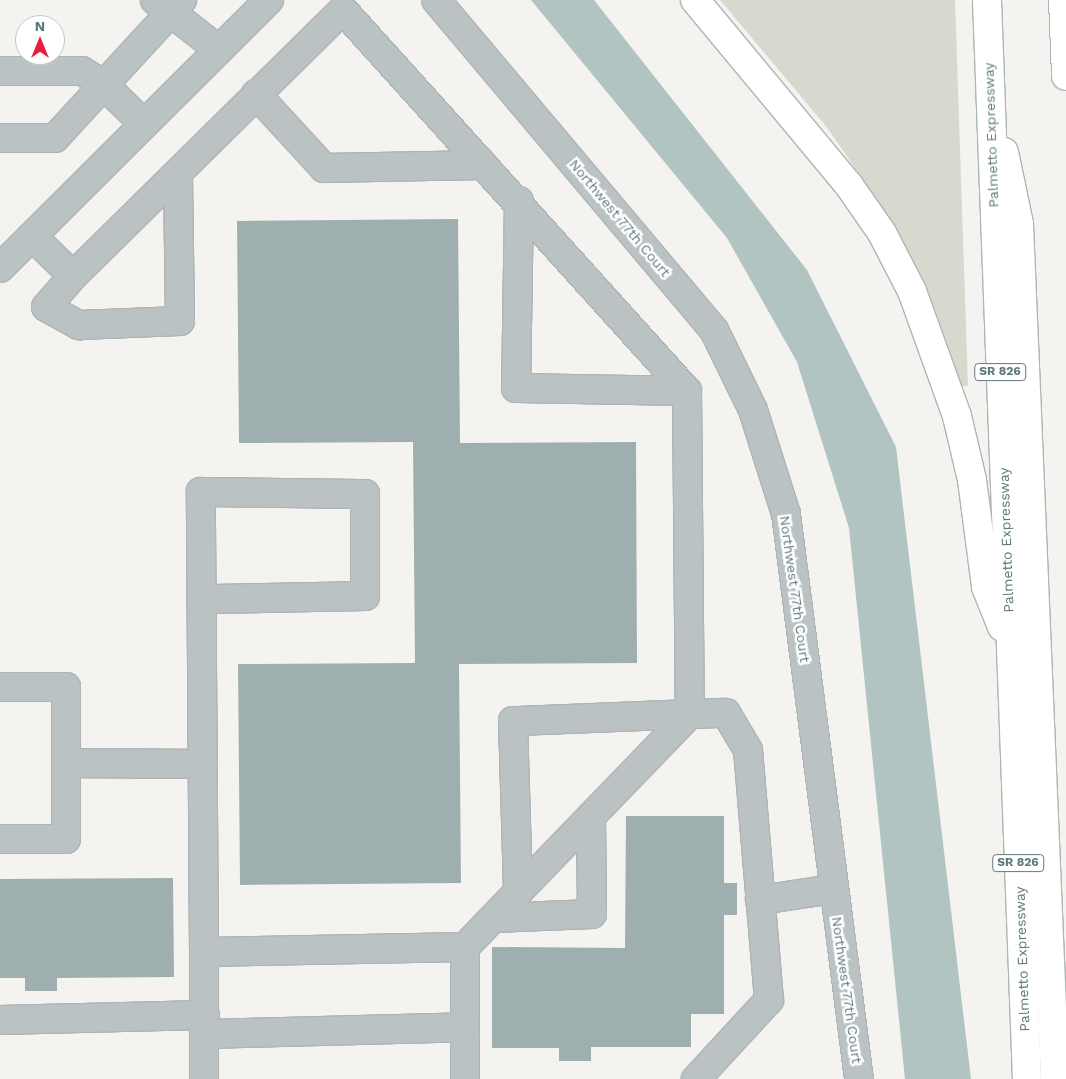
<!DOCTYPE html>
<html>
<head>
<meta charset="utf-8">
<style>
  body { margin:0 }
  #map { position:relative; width:1066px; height:1079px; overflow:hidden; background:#f5f3f0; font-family:"Work Sans",sans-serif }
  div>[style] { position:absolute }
  .green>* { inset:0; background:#d7d9cf }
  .water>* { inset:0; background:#b1c4c2 }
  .building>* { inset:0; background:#9fafaf }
  .roads { filter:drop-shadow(1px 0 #aeb5b6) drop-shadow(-1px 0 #aeb5b6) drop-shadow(0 1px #aeb5b6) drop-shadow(0 -1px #aeb5b6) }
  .minor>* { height:28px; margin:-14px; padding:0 14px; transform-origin:14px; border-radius:14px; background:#bac2c3 }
  .highway>* { height:28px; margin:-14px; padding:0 14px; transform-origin:14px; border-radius:14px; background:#fff }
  span { translate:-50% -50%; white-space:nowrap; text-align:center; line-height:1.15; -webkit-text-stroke:5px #fff; paint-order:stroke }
  .shield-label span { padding:1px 4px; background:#fff; border:1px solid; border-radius:4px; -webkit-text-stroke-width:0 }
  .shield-label { font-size:12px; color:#5f7a7c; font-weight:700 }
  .street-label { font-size:14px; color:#5f7a7c }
  .north { position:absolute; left:15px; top:15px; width:50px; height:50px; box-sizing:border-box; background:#fff; border:1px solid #bfcacb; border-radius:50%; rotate:0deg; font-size:14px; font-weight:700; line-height:20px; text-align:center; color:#5f7a7c }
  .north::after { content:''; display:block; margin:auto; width:18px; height:22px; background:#e61f3e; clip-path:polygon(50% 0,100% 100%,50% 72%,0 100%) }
</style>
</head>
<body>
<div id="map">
  <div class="green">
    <i style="clip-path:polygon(720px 0,955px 0,968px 386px,962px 386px,930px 296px,880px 204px,825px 125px)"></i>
  </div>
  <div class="water">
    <i style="clip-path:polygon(531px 0,594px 0,807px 270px,896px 447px,971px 1079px,905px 1079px,849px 528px,797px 362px,727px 238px)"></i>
  </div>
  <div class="building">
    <i style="clip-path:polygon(458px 219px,460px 443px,636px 442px,637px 663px,459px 664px,461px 883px,240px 885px,238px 664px,415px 663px,413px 442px,239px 443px,237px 221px)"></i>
    <i style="clip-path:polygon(626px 816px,724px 816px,724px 883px,737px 883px,737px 915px,724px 915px,724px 1014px,691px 1014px,691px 1047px,591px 1047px,591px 1061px,559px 1061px,559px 1048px,492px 1048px,492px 947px,625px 948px)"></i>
    <i style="clip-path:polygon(173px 878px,174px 977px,57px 978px,57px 991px,25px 991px,25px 978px,0 978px,0 879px)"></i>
  </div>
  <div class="roads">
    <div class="minor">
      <i style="left:155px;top:0;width:81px;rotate:38deg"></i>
      <i style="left:436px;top:0;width:431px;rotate:49.9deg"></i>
      <i style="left:714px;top:330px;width:89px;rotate:64deg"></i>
      <i style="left:753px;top:410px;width:109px;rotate:72.4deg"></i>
      <i style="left:786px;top:514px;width:570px;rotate:82.64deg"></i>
      <i style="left:0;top:71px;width:82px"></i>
      <i style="left:82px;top:71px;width:26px;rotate:32deg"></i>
      <i style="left:104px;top:85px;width:56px;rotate:44.3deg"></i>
      <i style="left:256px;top:94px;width:100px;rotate:47.4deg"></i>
      <i style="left:324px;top:168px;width:159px;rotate:-1.1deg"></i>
      <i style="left:0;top:138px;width:55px"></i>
      <i style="left:55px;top:138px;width:188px;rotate:-47.4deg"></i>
      <i style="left:519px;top:201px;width:187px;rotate:90.9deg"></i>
      <i style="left:516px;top:388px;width:171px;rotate:1deg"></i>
      <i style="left:32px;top:236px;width:57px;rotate:44.3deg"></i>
      <i style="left:73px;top:276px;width:379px;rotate:-44.6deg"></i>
      <i style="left:343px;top:10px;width:513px;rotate:47.92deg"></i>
      <i style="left:687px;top:391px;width:323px;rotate:89.5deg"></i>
      <i style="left:690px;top:714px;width:177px;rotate:177.7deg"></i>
      <i style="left:513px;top:721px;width:171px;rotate:88.3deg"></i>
      <i style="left:518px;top:892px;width:76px;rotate:133.9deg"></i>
      <i style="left:465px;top:947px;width:261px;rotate:178.9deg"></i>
      <i style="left:204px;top:952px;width:460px;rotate:-90.4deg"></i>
      <i style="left:201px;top:492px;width:164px;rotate:0.7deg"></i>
      <i style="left:365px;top:494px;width:102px;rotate:90deg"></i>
      <i style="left:365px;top:596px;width:163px;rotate:178.9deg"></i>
      <i style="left:0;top:268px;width:380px;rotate:-44.9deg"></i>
      <i style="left:73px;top:276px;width:41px;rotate:131.1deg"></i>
      <i style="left:46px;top:307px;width:38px;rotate:29deg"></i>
      <i style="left:79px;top:325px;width:101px;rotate:-2.3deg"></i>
      <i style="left:180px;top:321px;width:148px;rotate:-90.8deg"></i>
      <i style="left:0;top:687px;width:66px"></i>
      <i style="left:66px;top:687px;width:152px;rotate:90deg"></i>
      <i style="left:66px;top:839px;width:66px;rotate:180deg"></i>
      <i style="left:66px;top:763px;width:137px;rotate:0.4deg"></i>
      <i style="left:518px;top:892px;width:248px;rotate:-46deg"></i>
      <i style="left:690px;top:714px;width:36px;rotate:-2deg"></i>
      <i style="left:726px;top:713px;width:43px;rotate:59.3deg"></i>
      <i style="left:748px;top:750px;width:251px;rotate:85.2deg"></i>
      <i style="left:769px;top:1000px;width:108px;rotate:132.7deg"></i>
      <i style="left:760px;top:900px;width:74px;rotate:-8.6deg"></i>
      <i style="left:494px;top:918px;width:98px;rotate:-2.3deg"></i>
      <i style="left:592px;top:914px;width:97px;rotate:-90.6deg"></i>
      <i style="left:465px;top:947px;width:132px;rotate:90deg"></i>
      <i style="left:0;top:1020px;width:205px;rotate:-1.4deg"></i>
      <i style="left:205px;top:1034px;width:260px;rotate:-1.5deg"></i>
      <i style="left:204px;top:1079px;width:127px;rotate:-90deg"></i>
    </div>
    <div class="highway">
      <i style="left:695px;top:0;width:239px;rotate:50.3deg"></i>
      <i style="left:848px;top:184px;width:60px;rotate:55.2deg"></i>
      <i style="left:882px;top:233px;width:65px;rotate:62.7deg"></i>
      <i style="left:912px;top:291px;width:133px;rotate:70.2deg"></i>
      <i style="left:957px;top:416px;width:66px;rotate:76.8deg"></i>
      <i style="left:972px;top:480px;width:108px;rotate:82.5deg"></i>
      <i style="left:986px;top:587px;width:43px;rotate:68.2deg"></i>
      <i style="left:987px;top:0;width:1080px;rotate:87.88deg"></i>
      <i style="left:1063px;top:0;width:76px;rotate:87.7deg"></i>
      <i style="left:1004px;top:152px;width:74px;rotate:78.2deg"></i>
      <i style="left:1019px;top:224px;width:856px;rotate:87.59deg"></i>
    </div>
  </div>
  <div class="shield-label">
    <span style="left:1000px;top:372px">SR 826</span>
    <span style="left:1018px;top:863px">SR 826</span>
  </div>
  <div class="street-label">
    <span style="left:991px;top:135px;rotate:-92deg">Palmetto Expressway</span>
    <span style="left:620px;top:218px;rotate:50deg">Northwest 77th Court</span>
    <span style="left:1006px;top:540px;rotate:-92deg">Palmetto Expressway</span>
    <span style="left:795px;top:589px;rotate:82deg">Northwest 77th Court</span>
    <span style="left:1022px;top:959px;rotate:-92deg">Palmetto Expressway</span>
    <span style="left:847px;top:990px;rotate:82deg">Northwest 77th Court</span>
  </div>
  <div class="north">N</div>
</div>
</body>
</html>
